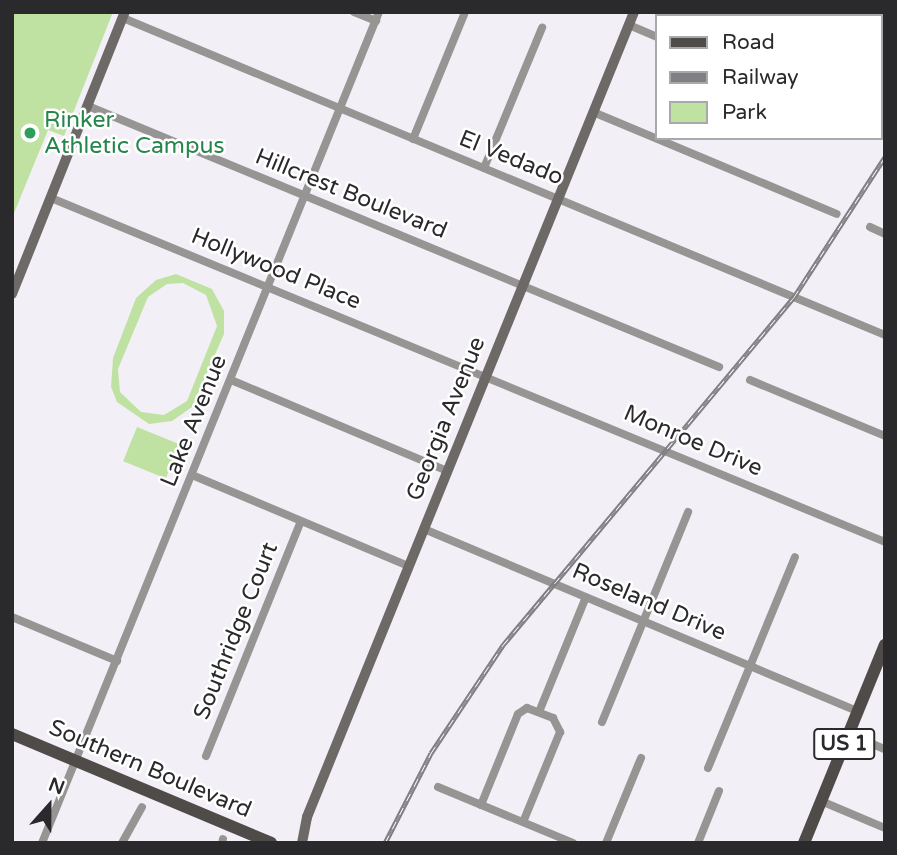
<!DOCTYPE html>
<html>
<head>
<meta charset="utf-8">
<style>
  body { margin:0 }
  #map { position:relative; width:897px; height:855px; overflow:hidden; background:#f2f0f6; font-family:"Varela Round",sans-serif }
  div>[style] { position:absolute }
  .green>* { inset:0; background:#bfe2a3; transform-origin:0 0 }
  .street>* { height:8px; margin:-4px; padding:0 4px; transform-origin:4px; border-radius:4px; background:#979594 }
  .secondary>* { height:10px; margin:-5px; padding:0 5px; transform-origin:5px; border-radius:5px; background:#6c6967 }
  .primary>* { height:12px; margin:-6px; padding:0 6px; transform-origin:6px; border-radius:6px; background:#4e4b49 }
  .rail>* { height:5px; margin-top:-2.5px; transform-origin:0; background:repeating-linear-gradient(90deg,#fff 0 8px,#817f83 0 16px); box-sizing:border-box; border-block:2px solid #817f83 }
  .dots>* { width:19px; height:19px; translate:-50% -50%; box-sizing:border-box; border:4px solid #fff; border-radius:50% }
  span { translate:-50% -50%; white-space:nowrap; text-align:center; line-height:1.15; -webkit-text-stroke:5px #fff; paint-order:stroke }
  .shield-label span { padding:2px 5px; background:#fff; border:2px solid; border-radius:5px; -webkit-text-stroke-width:0 }
  .shield-label { font-size:21px; color:#2a292b; font-weight:700 }
  .leisure-label { font-size:23px; color:#27864d }
  .left { translate:0 -50%; text-align:left }
  .street-label { font-size:23px; color:#2a292b }
  .frame { position:absolute; inset:0; border:14px solid #2a292b; pointer-events:none }
  .legend { position:absolute; left:655px; top:14px; width:228px; height:126px; box-sizing:border-box; background:#fff; border:2px solid #aaa9aa; margin:0; padding:9px 12px; list-style:none; font-size:21px; color:#2a292b }
  .legend li { display:flex; align-items:center; gap:14px; height:35px }
  .legend b { width:35px; border:2px solid #aaa9aa }
  .north { position:absolute; left:14px; top:771px; width:70px; height:70px; -webkit-text-stroke:5px #fff; paint-order:stroke; rotate:21deg; font-size:19px; font-weight:700; line-height:28px; text-align:center; color:#2a292b }
  .north::after { content:''; display:block; margin:auto; width:24px; height:32px; background:#2a292b; clip-path:polygon(50% 0,100% 100%,50% 72%,0 100%) }
</style>
</head>
<body>
<div id="map">
  <div class="green">
    <i style="clip-path:polygon(12px 12px,113px 12px,64px 136px,48px 130px,12px 218px)"></i>
    <i style="clip-path:polygon(evenodd,176px 274px,212px 289px,224px 311px,224px 334px,192px 407px,172px 421px,149px 424px,117px 402px,111px 387px,113px 358px,136px 298px,156px 280px,176px 274px,183px 283px,206px 295px,217px 326px,187px 401px,164px 415px,141px 412px,120px 392px,118px 369px,148px 297px,167px 284px,183px 283px)"></i>
    <i style="left:137px;top:427px;width:46px;height:37px;rotate:22deg"></i>
  </div>
  <div class="street">
    <i style="left:354px;top:12px;width:24px;rotate:22deg"></i>
    <i style="left:123px;top:18px;width:825px;rotate:22.59deg"></i>
    <i style="left:629px;top:25px;width:30px;rotate:23deg"></i>
    <i style="left:88px;top:106px;width:683px;rotate:22.47deg"></i>
    <i style="left:593px;top:112px;width:264px;rotate:22.7deg"></i>
    <i style="left:881px;top:130px;width:4px;rotate:14deg"></i>
    <i style="left:413px;top:139px;width:137px;rotate:-67.7deg"></i>
    <i style="left:484px;top:168px;width:152px;rotate:-67.5deg"></i>
    <i style="left:51px;top:198px;width:902px;rotate:22.41deg"></i>
    <i style="left:870px;top:227px;width:17px;rotate:25deg"></i>
    <i style="left:231px;top:380px;width:235px;rotate:22.8deg"></i>
    <i style="left:750px;top:380px;width:146px;rotate:22.5deg"></i>
    <i style="left:192px;top:475px;width:235px;rotate:22.8deg"></i>
    <i style="left:424px;top:529px;width:471px;rotate:22.8deg"></i>
    <i style="left:12px;top:617px;width:114px;rotate:22.7deg"></i>
    <i style="left:539px;top:712px;width:124px;rotate:-67.8deg"></i>
    <i style="left:602px;top:722px;width:227px;rotate:-67.7deg"></i>
    <i style="left:849px;top:734px;width:39px;rotate:23deg"></i>
    <i style="left:206px;top:756px;width:253px;rotate:-68deg"></i>
    <i style="left:708px;top:768px;width:228px;rotate:-67.6deg"></i>
    <i style="left:438px;top:787px;width:146px;rotate:22.5deg"></i>
    <i style="left:821px;top:801px;width:69px;rotate:22.9deg"></i>
    <i style="left:481px;top:805px;width:98px;rotate:-67.9deg"></i>
    <i style="left:518px;top:714px;width:11px;rotate:-34deg"></i>
    <i style="left:527px;top:708px;width:28px;rotate:21deg"></i>
    <i style="left:553px;top:718px;width:16px;rotate:63deg"></i>
    <i style="left:560px;top:732px;width:97px;rotate:112.3deg"></i>
    <i style="left:42px;top:843px;width:897px;rotate:-67.93deg"></i>
    <i style="left:122px;top:843px;width:41px;rotate:-60.9deg"></i>
    <i style="left:222px;top:843px;width:4px;rotate:-76deg"></i>
    <i style="left:606px;top:843px;width:92px;rotate:-67.6deg"></i>
    <i style="left:698px;top:843px;width:56px;rotate:-68deg"></i>
  </div>
  <div class="secondary">
    <i style="left:12px;top:294px;width:304px;rotate:-68.2deg"></i>
    <i style="left:302px;top:843px;width:26px;rotate:-79deg"></i>
    <i style="left:307px;top:817px;width:869px;rotate:-67.89deg"></i>
  </div>
  <div class="primary">
    <i style="left:12px;top:734px;width:281px;rotate:22.8deg"></i>
    <i style="left:804px;top:843px;width:214px;rotate:-67.8deg"></i>
  </div>
  <div class="rail">
    <i style="left:385px;top:843px;width:101px;rotate:-62.9deg"></i>
    <i style="left:431px;top:753px;width:130px;rotate:-56.3deg"></i>
    <i style="left:503px;top:645px;width:454px;rotate:-50.1deg"></i>
    <i style="left:794px;top:297px;width:167px;rotate:-57deg"></i>
  </div>
  <div class="dots">
    <i style="left:30px;top:133px;background:#2e9e5b"></i>
  </div>
  <div class="shield-label">
    <span style="left:844px;top:744px">US 1</span>
  </div>
  <div class="leisure-label">
    <span class="left" style="left:44px;top:133px">Rinker<br>Athletic Campus</span>
  </div>
  <div class="street-label">
    <span style="left:511px;top:158px;rotate:22deg">El Vedado</span>
    <span style="left:351px;top:194px;rotate:22deg">Hillcrest Boulevard</span>
    <span style="left:276px;top:269px;rotate:22deg">Hollywood Place</span>
    <span style="left:446px;top:419px;rotate:-68deg">Georgia Avenue</span>
    <span style="left:194px;top:421px;rotate:-68deg">Lake Avenue</span>
    <span style="left:693px;top:441px;rotate:23deg">Monroe Drive</span>
    <span style="left:649px;top:602px;rotate:23deg">Roseland Drive</span>
    <span style="left:236px;top:631px;rotate:-68deg">Southridge Court</span>
    <span style="left:150px;top:769px;rotate:23deg">Southern Boulevard</span>
  </div>
  <div class="frame"></div>
  <ul class="legend">
  <li><b style="height:9px;background:#4e4b49"></b>Road</li>
  <li><b style="height:9px;background:#817f83"></b>Railway</li>
  <li><b style="height:19px;background:#bfe2a3"></b>Park</li>
  </ul>
  <div class="north">N</div>
</div>
</body>
</html>
